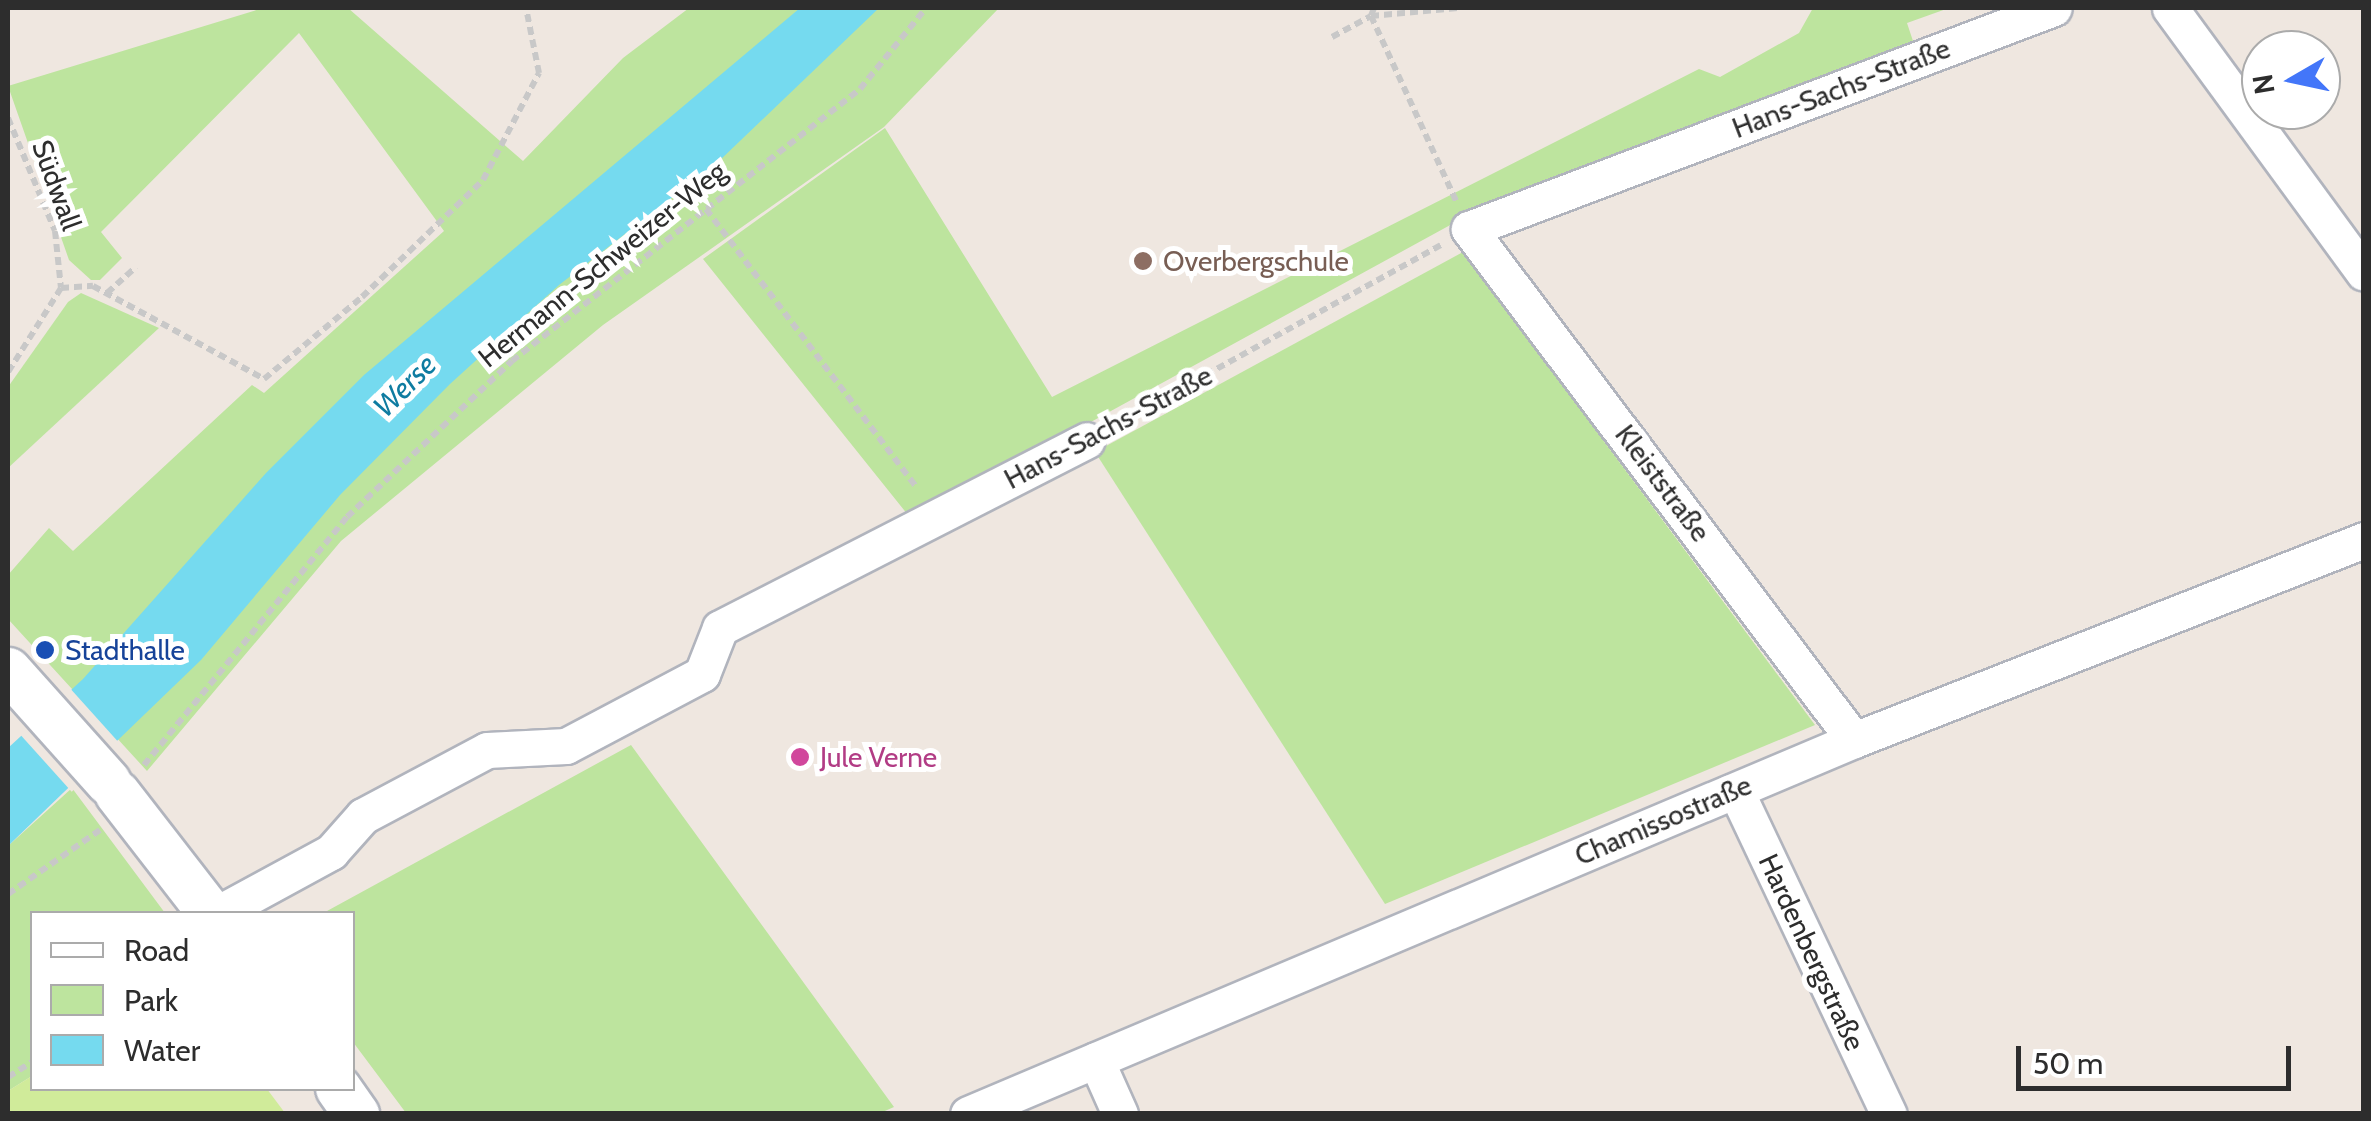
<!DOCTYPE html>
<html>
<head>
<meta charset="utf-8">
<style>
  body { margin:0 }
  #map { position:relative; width:2371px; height:1121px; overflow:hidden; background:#efe7e0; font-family:Cabin,sans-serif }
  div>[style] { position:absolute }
  .green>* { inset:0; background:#bde49e }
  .pitch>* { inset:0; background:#d0eb9a }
  .water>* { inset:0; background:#75daef }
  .pier>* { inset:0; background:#efe7e0; transform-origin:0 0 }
  .path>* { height:6px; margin-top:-3px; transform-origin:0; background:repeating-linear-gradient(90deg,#c8c8c8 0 8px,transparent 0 13px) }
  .roads { filter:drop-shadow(2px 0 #b1b4bd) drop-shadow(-2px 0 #b1b4bd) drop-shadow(0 2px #b1b4bd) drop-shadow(0 -2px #b1b4bd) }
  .minor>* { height:35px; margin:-17.5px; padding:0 17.5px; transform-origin:17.5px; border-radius:17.5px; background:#fff }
  .tertiary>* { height:45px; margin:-22.5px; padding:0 22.5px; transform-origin:22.5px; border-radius:22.5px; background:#fff }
  .dots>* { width:28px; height:28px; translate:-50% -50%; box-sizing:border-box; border:5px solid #fff; border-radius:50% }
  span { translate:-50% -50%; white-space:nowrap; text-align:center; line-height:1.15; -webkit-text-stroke:10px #fff; paint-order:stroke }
  .street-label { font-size:28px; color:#2d2d2d }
  .education-label { font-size:28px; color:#785e54 }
  .left { translate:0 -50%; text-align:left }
  .transit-label { font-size:28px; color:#164399 }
  .hotel-label { font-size:28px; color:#b23c85 }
  .water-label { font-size:30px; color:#0e7ca1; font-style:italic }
  .frame { position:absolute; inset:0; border:10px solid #2d2d2d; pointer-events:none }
  .legend { position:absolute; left:30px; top:911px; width:325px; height:180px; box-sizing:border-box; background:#fff; border:2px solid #ababab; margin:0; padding:12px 18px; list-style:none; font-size:30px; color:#2d2d2d }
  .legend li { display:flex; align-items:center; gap:20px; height:50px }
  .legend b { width:50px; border:2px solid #ababab }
  .north { position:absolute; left:2241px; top:30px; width:100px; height:100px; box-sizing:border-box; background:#fff; border:2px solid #ababab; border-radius:50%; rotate:261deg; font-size:28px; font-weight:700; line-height:40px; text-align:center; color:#2d2d2d }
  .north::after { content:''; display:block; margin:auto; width:35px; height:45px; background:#4376f9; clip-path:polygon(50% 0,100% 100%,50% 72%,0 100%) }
  .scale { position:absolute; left:2016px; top:1046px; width:275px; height:45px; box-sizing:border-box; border:5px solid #2d2d2d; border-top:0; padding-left:12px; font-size:30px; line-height:35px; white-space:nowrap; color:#2d2d2d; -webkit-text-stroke:8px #fff; paint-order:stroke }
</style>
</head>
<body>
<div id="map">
  <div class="green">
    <i style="clip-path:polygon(263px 8px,348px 8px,523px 161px,623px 58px,689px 8px,999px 8px,884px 127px,603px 325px,341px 541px,147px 771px,8px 619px,8px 575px,49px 528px,73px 551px,252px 385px,264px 393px,444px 231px,299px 33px,101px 232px,122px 258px,100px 280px,91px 280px,69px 260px,8px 86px)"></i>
    <i style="clip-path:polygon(1813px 8px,1949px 8px,1907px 23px,1914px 44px,1474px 212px,912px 520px,703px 259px,885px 128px,1052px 397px,1699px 69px,1720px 77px,1799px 33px)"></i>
    <i style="clip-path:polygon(1463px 252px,1815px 725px,1385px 904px,1095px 452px)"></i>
    <i style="clip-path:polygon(81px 293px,159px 328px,8px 468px,8px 387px,68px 302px)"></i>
    <i style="clip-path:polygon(631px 745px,894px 1107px,878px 1114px,406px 1113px,353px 1042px,352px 914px,327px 911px)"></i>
    <i style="clip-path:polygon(72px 788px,165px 913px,32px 914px,32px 1076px,8px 1091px,8px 846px)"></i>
  </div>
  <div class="pitch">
    <i style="clip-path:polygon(32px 1076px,32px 1088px,267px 1089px,285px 1113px,8px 1113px,8px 1091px)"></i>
  </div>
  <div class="water">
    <i style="clip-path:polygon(800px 8px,879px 8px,718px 162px,559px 285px,450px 384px,340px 495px,201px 660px,8px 846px,8px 748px,83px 679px,266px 473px,364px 375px)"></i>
  </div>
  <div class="pier">
    <i style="left:68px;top:686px;width:81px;height:68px;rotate:48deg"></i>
  </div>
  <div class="path">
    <i style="left:1374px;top:8px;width:9px;rotate:111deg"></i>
    <i style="left:1371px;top:16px;width:87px;rotate:-5.3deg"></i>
    <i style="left:1332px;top:37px;width:44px;rotate:-28.3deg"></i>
    <i style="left:1371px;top:16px;width:204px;rotate:65.3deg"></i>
    <i style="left:8px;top:118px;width:122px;rotate:67.4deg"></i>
    <i style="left:55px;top:231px;width:57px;rotate:84deg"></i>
    <i style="left:61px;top:288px;width:99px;rotate:122.2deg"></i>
    <i style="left:706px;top:209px;width:348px;rotate:52.9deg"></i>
    <i style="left:61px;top:288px;width:32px;rotate:-4deg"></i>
    <i style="left:93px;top:286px;width:195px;rotate:28.5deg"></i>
    <i style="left:264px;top:379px;width:128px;rotate:-39.9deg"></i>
    <i style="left:362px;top:297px;width:168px;rotate:-44deg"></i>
    <i style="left:483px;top:180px;width:121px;rotate:-62.4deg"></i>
    <i style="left:539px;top:73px;width:66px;rotate:-101.3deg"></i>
    <i style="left:107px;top:293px;width:39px;rotate:-42deg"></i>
    <i style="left:1115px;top:425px;width:372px;rotate:-28.9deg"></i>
    <i style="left:144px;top:765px;width:320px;rotate:-50.7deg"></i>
    <i style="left:347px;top:517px;width:227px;rotate:-43.4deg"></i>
    <i style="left:512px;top:361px;width:442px;rotate:-38deg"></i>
    <i style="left:860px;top:89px;width:104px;rotate:-50.8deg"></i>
    <i style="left:8px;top:894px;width:112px;rotate:-34.8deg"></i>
    <i style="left:8px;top:1077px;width:28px;rotate:-32deg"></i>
  </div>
  <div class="roads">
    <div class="minor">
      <i style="left:2170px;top:8px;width:328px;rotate:53.8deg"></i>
      <i style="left:1854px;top:740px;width:640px;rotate:-127deg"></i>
      <i style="left:1469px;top:229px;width:625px;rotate:-20.7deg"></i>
      <i style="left:1736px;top:791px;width:357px;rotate:64.7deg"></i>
      <i style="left:217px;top:914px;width:130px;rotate:-28.5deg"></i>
      <i style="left:331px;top:852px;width:48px;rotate:-48.4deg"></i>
      <i style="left:363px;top:816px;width:140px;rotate:-28deg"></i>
      <i style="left:487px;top:750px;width:79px;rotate:-2.9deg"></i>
      <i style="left:566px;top:746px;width:154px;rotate:-27.9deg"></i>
      <i style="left:702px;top:674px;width:49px;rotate:-68.6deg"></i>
      <i style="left:720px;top:628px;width:412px;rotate:-27.1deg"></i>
      <i style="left:1096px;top:1060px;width:59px;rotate:66deg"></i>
      <i style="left:968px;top:1114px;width:962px;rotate:-22.89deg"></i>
      <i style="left:1854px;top:740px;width:548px;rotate:-21.41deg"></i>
    </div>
    <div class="tertiary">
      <i style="left:8px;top:670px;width:150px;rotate:48.2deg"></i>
      <i style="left:117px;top:793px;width:153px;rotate:52.2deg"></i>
      <i style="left:338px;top:1088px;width:32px;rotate:55deg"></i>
    </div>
  </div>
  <div class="dots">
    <i style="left:1143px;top:261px;background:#8d6e63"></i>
    <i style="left:45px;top:650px;background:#1a4fb4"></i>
    <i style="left:800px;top:757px;background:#d1479c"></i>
  </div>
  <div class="street-label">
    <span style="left:1841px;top:88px;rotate:-21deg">Hans-Sachs-Straße</span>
    <span style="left:57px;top:185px;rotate:70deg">Südwall</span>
    <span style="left:602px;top:264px;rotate:-39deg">Hermann-Schweizer-Weg</span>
    <span style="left:1108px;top:427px;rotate:-28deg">Hans-Sachs-Straße</span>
    <span style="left:1663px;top:483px;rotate:53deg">Kleiststraße</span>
    <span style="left:1663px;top:820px;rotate:-23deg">Chamissostraße</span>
    <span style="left:1812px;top:952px;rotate:65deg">Hardenbergstraße</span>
  </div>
  <div class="education-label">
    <span class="left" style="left:1163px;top:261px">Overbergschule</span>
  </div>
  <div class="transit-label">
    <span class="left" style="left:65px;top:650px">Stadthalle</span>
  </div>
  <div class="hotel-label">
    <span class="left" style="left:820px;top:757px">Jule Verne</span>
  </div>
  <div class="water-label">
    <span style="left:405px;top:386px;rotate:-45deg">Werse</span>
  </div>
  <div class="frame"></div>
  <ul class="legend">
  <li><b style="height:12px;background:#fff"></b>Road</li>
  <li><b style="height:28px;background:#bde49e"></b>Park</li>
  <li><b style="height:28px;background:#75daef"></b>Water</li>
  </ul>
  <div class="north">N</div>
  <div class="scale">50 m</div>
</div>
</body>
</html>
